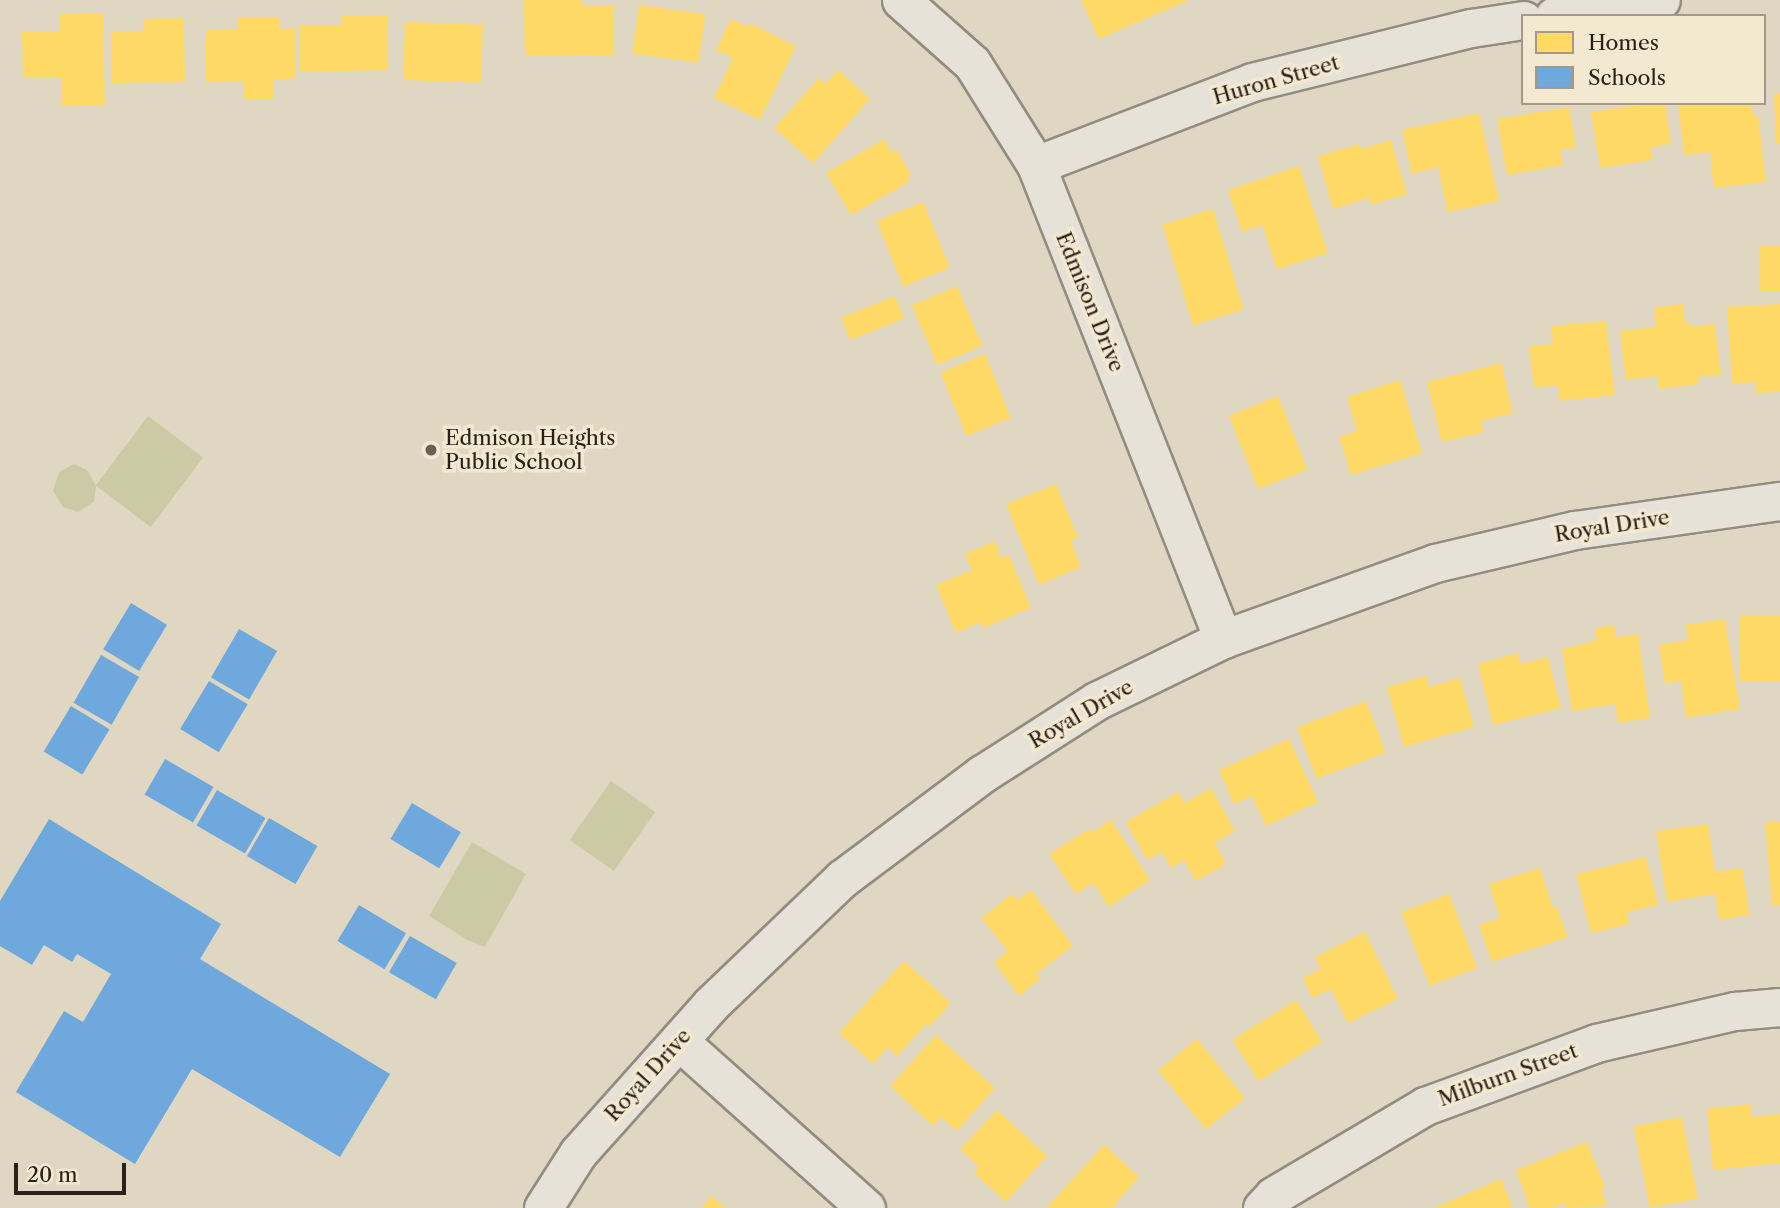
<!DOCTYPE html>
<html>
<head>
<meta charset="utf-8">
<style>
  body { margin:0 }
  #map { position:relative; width:1780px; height:1208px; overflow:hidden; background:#e0d7c3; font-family:"Libre Caslon Text",serif }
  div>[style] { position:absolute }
  .green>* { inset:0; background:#cccaa5; transform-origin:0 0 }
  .homes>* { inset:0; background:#ffd966; transform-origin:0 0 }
  .schools>* { inset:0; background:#6fa8dc; transform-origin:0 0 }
  .roads { filter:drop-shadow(2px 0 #938c80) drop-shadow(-2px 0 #938c80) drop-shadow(0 2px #938c80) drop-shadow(0 -2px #938c80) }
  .minor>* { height:37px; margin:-18.5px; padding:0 18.5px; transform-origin:18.5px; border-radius:18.5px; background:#e7e2d7 }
  .dots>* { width:19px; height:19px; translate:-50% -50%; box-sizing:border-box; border:4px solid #f3e8d0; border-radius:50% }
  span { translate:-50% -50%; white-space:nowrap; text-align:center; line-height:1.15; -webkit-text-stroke:7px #f3e8d0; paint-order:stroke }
  .street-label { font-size:21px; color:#2d2018 }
  .poi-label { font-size:21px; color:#2d2018 }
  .left { translate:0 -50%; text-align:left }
  .legend { position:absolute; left:1521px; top:14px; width:245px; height:91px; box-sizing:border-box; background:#f3e8d0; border:2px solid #a49886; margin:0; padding:9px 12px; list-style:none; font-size:21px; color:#2d2018 }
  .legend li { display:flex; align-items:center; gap:14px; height:35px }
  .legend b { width:35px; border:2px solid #a49886 }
  .scale { position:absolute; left:14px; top:1163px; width:112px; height:32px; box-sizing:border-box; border:4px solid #2d2018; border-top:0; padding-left:9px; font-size:21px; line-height:24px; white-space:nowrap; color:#2d2018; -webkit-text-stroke:5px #f3e8d0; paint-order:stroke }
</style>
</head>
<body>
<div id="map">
  <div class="green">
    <i style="left:148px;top:416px;width:69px;height:87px;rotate:37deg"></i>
    <i style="clip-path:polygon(74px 464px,87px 470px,96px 486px,94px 502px,78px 512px,63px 507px,53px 491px,59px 472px)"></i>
    <i style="left:611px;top:781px;width:54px;height:72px;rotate:35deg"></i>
    <i style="clip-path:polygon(472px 842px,526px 874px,485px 947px,469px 941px,429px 916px)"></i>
  </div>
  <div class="homes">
    <i style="clip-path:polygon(524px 0,581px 0,582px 5px,613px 5px,613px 55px,525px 56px)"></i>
    <i style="clip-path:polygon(1081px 0,1189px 0,1099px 39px)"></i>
    <i style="left:639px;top:5px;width:67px;height:49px;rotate:8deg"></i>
    <i style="clip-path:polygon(103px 13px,105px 105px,61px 106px,61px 77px,23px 77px,22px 32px,60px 32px,60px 14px)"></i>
    <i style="clip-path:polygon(387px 15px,388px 70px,300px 72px,300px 25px,342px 25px,342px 16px)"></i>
    <i style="clip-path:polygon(237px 17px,279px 17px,280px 29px,296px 28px,296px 78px,273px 80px,273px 99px,244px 99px,243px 81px,206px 82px,205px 30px,237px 29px)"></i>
    <i style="clip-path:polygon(184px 18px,185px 82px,112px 83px,111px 32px,143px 31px,143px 19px)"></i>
    <i style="clip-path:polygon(731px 19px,748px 27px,749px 23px,796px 46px,760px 120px,714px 98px,733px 58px,716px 50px)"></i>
    <i style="left:405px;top:22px;width:78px;height:58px;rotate:2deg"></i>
    <i style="clip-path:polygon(838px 70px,870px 99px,813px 163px,774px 128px,819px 78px,825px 84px)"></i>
    <i style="clip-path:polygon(1774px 93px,1780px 93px,1780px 144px,1776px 144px)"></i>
    <i style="clip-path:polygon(1652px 103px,1665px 103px,1671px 144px,1651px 147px,1653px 160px,1600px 168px,1591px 112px)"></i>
    <i style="clip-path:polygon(1678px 103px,1752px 103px,1753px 116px,1758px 115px,1766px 182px,1714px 188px,1710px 152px,1684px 155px)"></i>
    <i style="clip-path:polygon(1569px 107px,1576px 147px,1560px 150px,1563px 165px,1507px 175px,1497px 119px)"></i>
    <i style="clip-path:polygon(1479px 113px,1499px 201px,1448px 212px,1438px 167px,1412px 174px,1402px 130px)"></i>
    <i style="clip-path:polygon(884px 139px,892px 153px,897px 150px,911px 175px,907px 178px,909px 182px,851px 215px,826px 173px)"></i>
    <i style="clip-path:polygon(1391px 140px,1407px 194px,1370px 205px,1369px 198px,1333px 209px,1318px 156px,1359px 144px,1361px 149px)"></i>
    <i style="clip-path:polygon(1299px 166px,1328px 253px,1277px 269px,1262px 225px,1242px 232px,1228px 190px)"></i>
    <i style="left:923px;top:202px;width:71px;height:50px;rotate:68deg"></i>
    <i style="left:1213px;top:209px;width:105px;height:53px;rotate:73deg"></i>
    <i style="left:1780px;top:245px;width:46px;height:21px;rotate:90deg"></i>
    <i style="left:957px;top:286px;width:65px;height:49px;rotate:67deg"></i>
    <i style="left:895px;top:296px;width:24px;height:58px;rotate:68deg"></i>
    <i style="clip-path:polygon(1683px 304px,1685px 323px,1692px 323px,1692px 327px,1715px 324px,1721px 375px,1698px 377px,1699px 384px,1659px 389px,1657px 376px,1626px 380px,1620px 331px,1656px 327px,1654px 307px)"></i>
    <i style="clip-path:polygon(1780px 304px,1780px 392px,1755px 393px,1755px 382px,1732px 384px,1727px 307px)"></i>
    <i style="clip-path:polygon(1606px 321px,1615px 395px,1559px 401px,1558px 385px,1534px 388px,1529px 346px,1553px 344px,1551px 326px)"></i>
    <i style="left:985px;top:354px;width:69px;height:48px;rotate:68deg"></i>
    <i style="clip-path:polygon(1501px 363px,1513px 413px,1481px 421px,1484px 432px,1442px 442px,1427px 382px)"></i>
    <i style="clip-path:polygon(1400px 380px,1422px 453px,1351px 475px,1339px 437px,1357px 431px,1347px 397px)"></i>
    <i style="left:1278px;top:396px;width:79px;height:53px;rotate:68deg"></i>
    <i style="clip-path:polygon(1056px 484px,1078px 538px,1071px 541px,1081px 567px,1039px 585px,1006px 504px)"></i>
    <i style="clip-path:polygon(995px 541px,1001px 558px,1009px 555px,1031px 608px,983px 628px,981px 622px,956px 633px,936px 585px,972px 570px,965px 554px)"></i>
    <i style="left:1780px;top:615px;width:66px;height:40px;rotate:90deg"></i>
    <i style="clip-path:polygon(1725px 619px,1740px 709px,1686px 718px,1681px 681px,1665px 684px,1659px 645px,1688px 640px,1685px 625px)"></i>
    <i style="clip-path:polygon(1614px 625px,1616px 637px,1638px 634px,1650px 718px,1618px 723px,1615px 704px,1572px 711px,1562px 649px,1597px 640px,1595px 628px)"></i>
    <i style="clip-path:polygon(1518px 653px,1521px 664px,1548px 657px,1561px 708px,1493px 725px,1478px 664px)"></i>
    <i style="clip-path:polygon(1426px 676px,1429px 687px,1460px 678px,1474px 727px,1404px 747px,1387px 687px)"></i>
    <i style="left:1366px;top:701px;width:55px;height:74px;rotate:69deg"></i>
    <i style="clip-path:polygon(1289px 739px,1318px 802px,1266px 826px,1252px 796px,1234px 804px,1219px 770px)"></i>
    <i style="clip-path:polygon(1211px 788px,1235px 831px,1215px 843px,1226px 864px,1196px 881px,1184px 860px,1171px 868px,1162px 852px,1147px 860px,1126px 822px,1178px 792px,1185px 803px)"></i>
    <i style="clip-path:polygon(1111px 820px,1150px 880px,1109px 907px,1093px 883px,1076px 894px,1049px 854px,1089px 829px,1091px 833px)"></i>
    <i style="clip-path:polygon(1780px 821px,1780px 905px,1772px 906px,1765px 822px)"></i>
    <i style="clip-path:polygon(1708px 824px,1715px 872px,1742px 868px,1750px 915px,1719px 920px,1715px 894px,1667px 902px,1656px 831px)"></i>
    <i style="clip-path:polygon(1646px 857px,1658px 905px,1627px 912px,1629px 924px,1591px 933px,1576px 874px)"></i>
    <i style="clip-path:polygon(1540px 868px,1553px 908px,1557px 907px,1568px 937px,1492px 962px,1479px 925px,1500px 918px,1489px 884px)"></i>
    <i style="clip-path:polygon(1031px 890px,1073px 946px,1036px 974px,1040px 979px,1019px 996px,994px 962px,1008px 951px,981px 918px,1012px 894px,1018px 900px)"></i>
    <i style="left:1449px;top:894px;width:79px;height:51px;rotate:69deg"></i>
    <i style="clip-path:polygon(1365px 932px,1398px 999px,1348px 1023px,1331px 989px,1312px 998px,1303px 978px,1321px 969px,1315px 957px)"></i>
    <i style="clip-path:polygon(904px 961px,951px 1003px,929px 1027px,926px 1024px,897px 1056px,888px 1047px,873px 1064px,839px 1033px)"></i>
    <i style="left:1296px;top:1000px;width:49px;height:75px;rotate:58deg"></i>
    <i style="clip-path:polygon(936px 1035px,995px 1088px,957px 1131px,941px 1117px,933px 1126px,890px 1086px)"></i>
    <i style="left:1197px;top:1039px;width:76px;height:50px;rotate:51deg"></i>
    <i style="clip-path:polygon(1750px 1104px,1752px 1117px,1780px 1114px,1780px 1163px,1713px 1170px,1707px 1109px)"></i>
    <i style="clip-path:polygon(997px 1110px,1047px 1156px,1006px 1202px,974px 1173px,979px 1167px,960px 1149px)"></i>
    <i style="left:1682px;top:1117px;width:83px;height:49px;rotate:79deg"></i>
    <i style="clip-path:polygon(1587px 1142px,1605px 1187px,1601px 1189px,1607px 1206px,1567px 1208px,1565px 1203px,1552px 1208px,1530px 1208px,1516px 1170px)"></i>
    <i style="clip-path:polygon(1104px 1145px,1139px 1177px,1112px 1208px,1046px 1208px)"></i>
    <i style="clip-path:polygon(1501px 1179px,1513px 1208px,1434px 1208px,1452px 1200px)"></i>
    <i style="clip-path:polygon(711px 1196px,726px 1208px,702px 1208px)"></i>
  </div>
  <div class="schools">
    <i style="left:131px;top:603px;width:42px;height:54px;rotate:31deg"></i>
    <i style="left:239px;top:629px;width:44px;height:56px;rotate:30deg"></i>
    <i style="left:101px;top:655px;width:44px;height:55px;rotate:30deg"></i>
    <i style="left:209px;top:681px;width:45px;height:56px;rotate:31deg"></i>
    <i style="left:71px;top:706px;width:45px;height:53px;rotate:31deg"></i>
    <i style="left:165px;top:759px;width:56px;height:41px;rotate:30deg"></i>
    <i style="left:217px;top:790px;width:56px;height:41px;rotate:30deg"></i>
    <i style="left:412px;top:803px;width:57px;height:42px;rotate:31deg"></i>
    <i style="left:269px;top:818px;width:56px;height:44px;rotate:30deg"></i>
    <i style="clip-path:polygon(49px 819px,221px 924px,200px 959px,390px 1074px,340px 1157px,192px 1069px,135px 1164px,16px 1092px,64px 1011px,83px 1022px,111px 974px,77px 954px,72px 962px,44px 945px,32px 965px,0 946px,0 901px)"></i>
    <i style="left:359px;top:905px;width:55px;height:42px;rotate:31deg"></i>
    <i style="left:410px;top:936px;width:54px;height:42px;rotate:30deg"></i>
  </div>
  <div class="roads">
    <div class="minor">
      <i style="left:901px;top:0;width:95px;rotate:41.6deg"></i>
      <i style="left:972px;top:63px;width:120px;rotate:57.9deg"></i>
      <i style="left:1036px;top:165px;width:510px;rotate:68.47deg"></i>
      <i style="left:1554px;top:16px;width:108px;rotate:-8.5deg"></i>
      <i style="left:1036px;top:165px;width:231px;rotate:-21deg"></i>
      <i style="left:1252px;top:82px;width:226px;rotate:-13.9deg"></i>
      <i style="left:1471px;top:28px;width:53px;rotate:-8.7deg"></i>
      <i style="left:679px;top:1041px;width:251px;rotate:41.8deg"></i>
      <i style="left:543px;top:1208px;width:65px;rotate:-57.5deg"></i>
      <i style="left:578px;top:1153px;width:200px;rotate:-48.2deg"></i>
      <i style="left:711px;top:1004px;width:182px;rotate:-43.7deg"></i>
      <i style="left:843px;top:878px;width:174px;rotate:-36.8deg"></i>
      <i style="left:982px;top:774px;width:135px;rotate:-32.6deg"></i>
      <i style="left:1096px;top:701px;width:141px;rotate:-26deg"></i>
      <i style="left:1223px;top:639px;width:225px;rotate:-19.7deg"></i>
      <i style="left:1435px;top:563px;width:144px;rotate:-13.3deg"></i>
      <i style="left:1575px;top:530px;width:207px;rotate:-8.1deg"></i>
      <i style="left:1262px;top:1208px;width:16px;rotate:-47deg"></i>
      <i style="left:1273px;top:1196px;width:177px;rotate:-30.6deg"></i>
      <i style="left:1425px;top:1106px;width:182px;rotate:-20.2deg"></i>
      <i style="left:1596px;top:1043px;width:143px;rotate:-13deg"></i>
      <i style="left:1735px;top:1011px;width:45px;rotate:-5.1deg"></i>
    </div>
  </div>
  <div class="dots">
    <i style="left:431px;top:450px;background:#6c6054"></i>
  </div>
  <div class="street-label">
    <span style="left:1276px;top:80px;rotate:-16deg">Huron Street</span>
    <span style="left:1090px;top:302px;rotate:68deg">Edmison Drive</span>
    <span style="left:1612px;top:526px;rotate:-9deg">Royal Drive</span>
    <span style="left:1081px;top:714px;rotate:-30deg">Royal Drive</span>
    <span style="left:648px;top:1075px;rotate:-48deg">Royal Drive</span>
    <span style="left:1508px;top:1075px;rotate:-20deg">Milburn Street</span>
  </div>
  <div class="poi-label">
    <span class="left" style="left:445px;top:450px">Edmison Heights<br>Public School</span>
  </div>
  <ul class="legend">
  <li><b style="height:19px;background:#ffd966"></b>Homes</li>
  <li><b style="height:19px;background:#6fa8dc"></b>Schools</li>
  </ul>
  <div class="scale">20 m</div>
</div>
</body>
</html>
